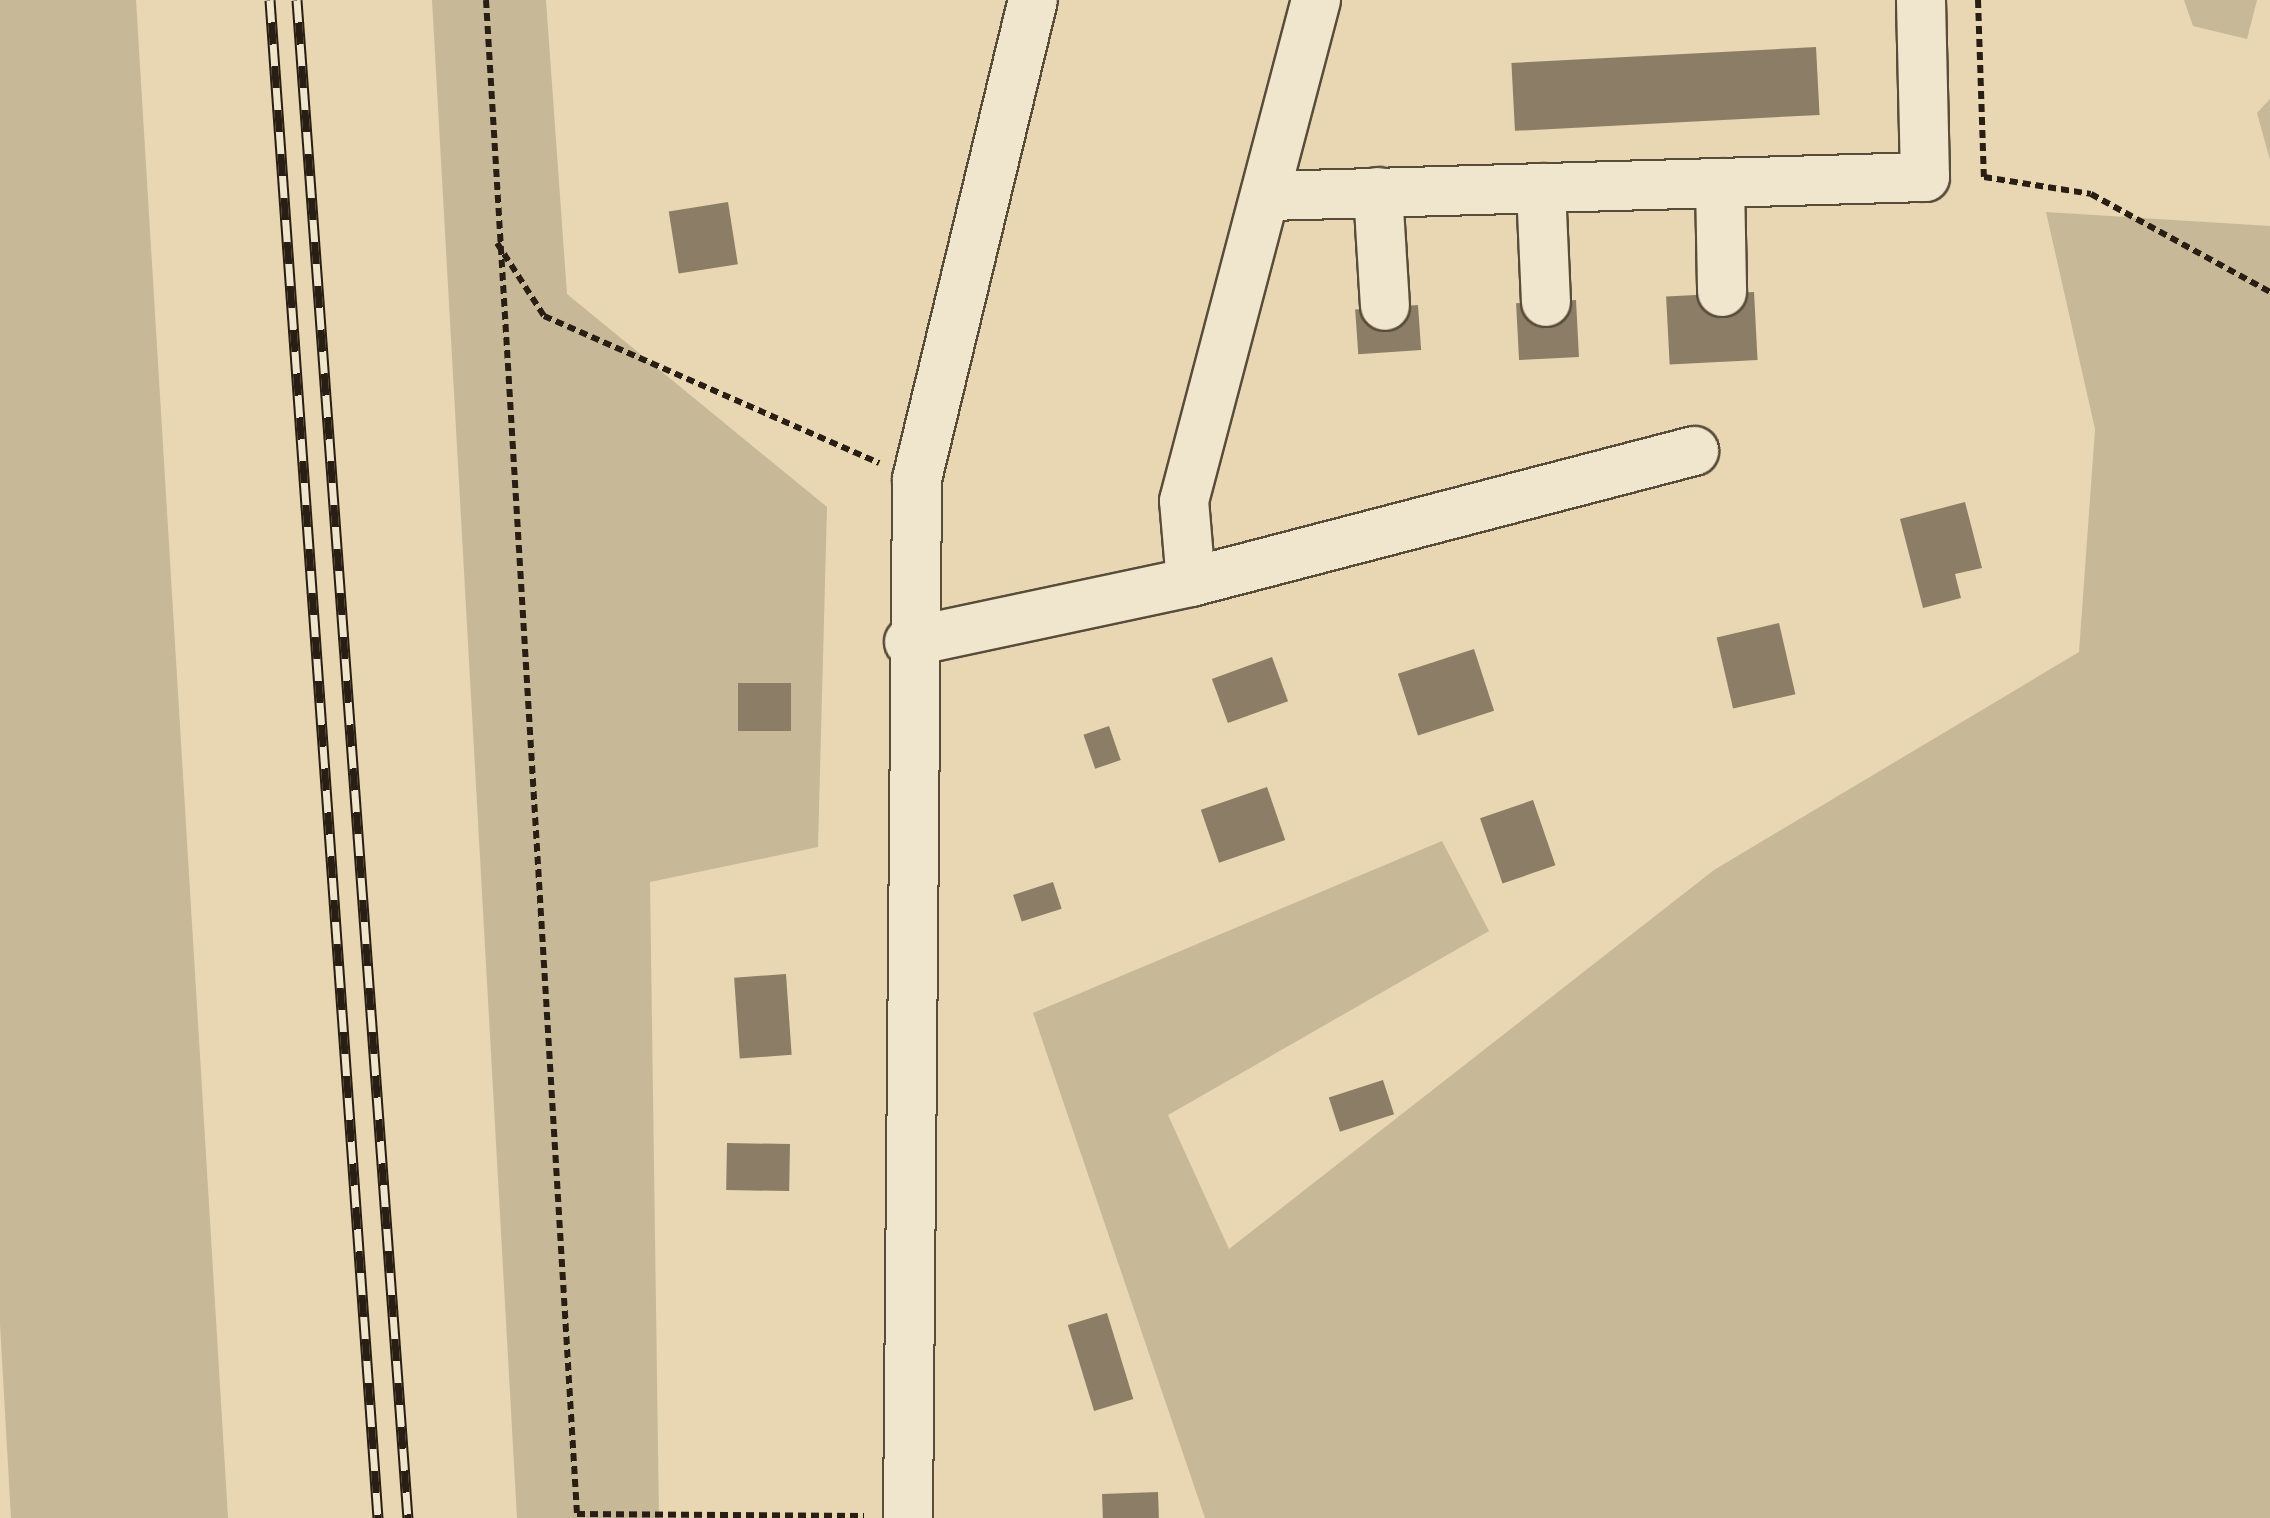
<!DOCTYPE html>
<html>
<head>
<meta charset="utf-8">
<style>
  body { margin:0 }
  #map { position:relative; width:2270px; height:1518px; overflow:hidden; background:#e8d7b2; font-family:"EB Garamond",serif }
  div>[style] { position:absolute }
  .green>* { inset:0; background:#c7b897 }
  .building>* { inset:0; background:#8c7e66; transform-origin:0 0 }
  .path>* { height:6px; margin-top:-3px; transform-origin:0; background:repeating-linear-gradient(90deg,#281e13 0 8px,transparent 0 13px) }
  .roads { filter:drop-shadow(2px 0 #584c3b) drop-shadow(-2px 0 #584c3b) drop-shadow(0 2px #584c3b) drop-shadow(0 -2px #584c3b) }
  .minor>* { height:48px; margin:-24px; padding:0 24px; transform-origin:24px; border-radius:24px; background:#f0e5cd }
  .rail>* { height:11px; margin-top:-5.5px; transform-origin:0; background:repeating-linear-gradient(90deg,#f0e5cd 0 22px,#281e13 0 44px); box-sizing:border-box; border-block:2px solid #281e13 }
  span { translate:-50% -50%; white-space:nowrap; text-align:center; line-height:1.15; -webkit-text-stroke:9px #f0e5cd; paint-order:stroke }
</style>
</head>
<body>
<div id="map">
  <div class="green">
    <i style="clip-path:polygon(0 0,136px 0,228px 1518px,11px 1518px,0 1324px)"></i>
    <i style="clip-path:polygon(432px 0,546px 0,567px 294px,827px 507px,818px 847px,650px 882px,659px 1518px,517px 1518px)"></i>
    <i style="clip-path:polygon(2184px 0,2257px 0,2247px 39px,2193px 26px)"></i>
    <i style="clip-path:polygon(2270px 99px,2270px 160px,2257px 113px)"></i>
    <i style="clip-path:polygon(2046px 212px,2270px 226px,2270px 1518px,1205px 1518px,1033px 1013px,1442px 841px,1489px 931px,1168px 1115px,1229px 1249px,1714px 870px,2079px 652px,2095px 429px)"></i>
  </div>
  <div class="building">
    <i style="left:1816px;top:47px;width:68px;height:305px;rotate:87deg"></i>
    <i style="left:728px;top:202px;width:63px;height:60px;rotate:81deg"></i>
    <i style="left:1754px;top:292px;width:68px;height:88px;rotate:87deg"></i>
    <i style="left:1576px;top:300px;width:57px;height:60px;rotate:87deg"></i>
    <i style="left:1418px;top:305px;width:45px;height:63px;rotate:86deg"></i>
    <i style="clip-path:polygon(1965px 502px,1982px 568px,1955px 574px,1961px 598px,1923px 608px,1900px 519px)"></i>
    <i style="left:1779px;top:623px;width:73px;height:64px;rotate:77deg"></i>
    <i style="left:1474px;top:649px;width:65px;height:80px;rotate:72deg"></i>
    <i style="left:1272px;top:657px;width:47px;height:64px;rotate:70deg"></i>
    <i style="left:738px;top:683px;width:53px;height:48px"></i>
    <i style="left:1109px;top:726px;width:36px;height:27px;rotate:71deg"></i>
    <i style="left:1267px;top:787px;width:56px;height:70px;rotate:71deg"></i>
    <i style="left:1533px;top:800px;width:69px;height:56px;rotate:71deg"></i>
    <i style="left:1053px;top:882px;width:28px;height:42px;rotate:72deg"></i>
    <i style="left:786px;top:974px;width:81px;height:52px;rotate:86deg"></i>
    <i style="left:1383px;top:1080px;width:36px;height:57px;rotate:72deg"></i>
    <i style="left:727px;top:1143px;width:63px;height:47px;rotate:1deg"></i>
    <i style="left:1107px;top:1313px;width:90px;height:41px;rotate:73deg"></i>
    <i style="left:1158px;top:1492px;width:26px;height:56px;rotate:88deg"></i>
  </div>
  <div class="path">
    <i style="left:486px;top:0;width:1517px;rotate:86.56deg"></i>
    <i style="left:577px;top:1514px;width:287px;rotate:0.4deg"></i>
    <i style="left:1978px;top:0;width:177px;rotate:88.1deg"></i>
    <i style="left:1984px;top:177px;width:108px;rotate:9deg"></i>
    <i style="left:2091px;top:194px;width:204px;rotate:28.7deg"></i>
    <i style="left:497px;top:243px;width:87px;rotate:57.2deg"></i>
    <i style="left:544px;top:316px;width:366px;rotate:23.7deg"></i>
  </div>
  <div class="roads">
    <div class="minor">
      <i style="left:1720px;top:183px;width:109px;rotate:88.9deg"></i>
      <i style="left:1541px;top:188px;width:114px;rotate:87.5deg"></i>
      <i style="left:1378px;top:192px;width:114px;rotate:86.5deg"></i>
      <i style="left:1270px;top:196px;width:655px;rotate:-1.66deg"></i>
      <i style="left:1925px;top:177px;width:177px;rotate:-91.3deg"></i>
      <i style="left:1191px;top:582px;width:520px;rotate:-14.6deg"></i>
      <i style="left:909px;top:642px;width:288px;rotate:-12deg"></i>
      <i style="left:1191px;top:582px;width:81px;rotate:-94.9deg"></i>
      <i style="left:1184px;top:501px;width:518px;rotate:-75.24deg"></i>
      <i style="left:908px;top:1518px;width:1039px;rotate:-89.5deg"></i>
      <i style="left:917px;top:479px;width:493px;rotate:-76.4deg"></i>
    </div>
  </div>
  <div class="rail">
    <i style="left:270px;top:0;width:1522px;rotate:85.93deg"></i>
    <i style="left:297px;top:0;width:1522px;rotate:85.82deg"></i>
  </div>
</div>
</body>
</html>
